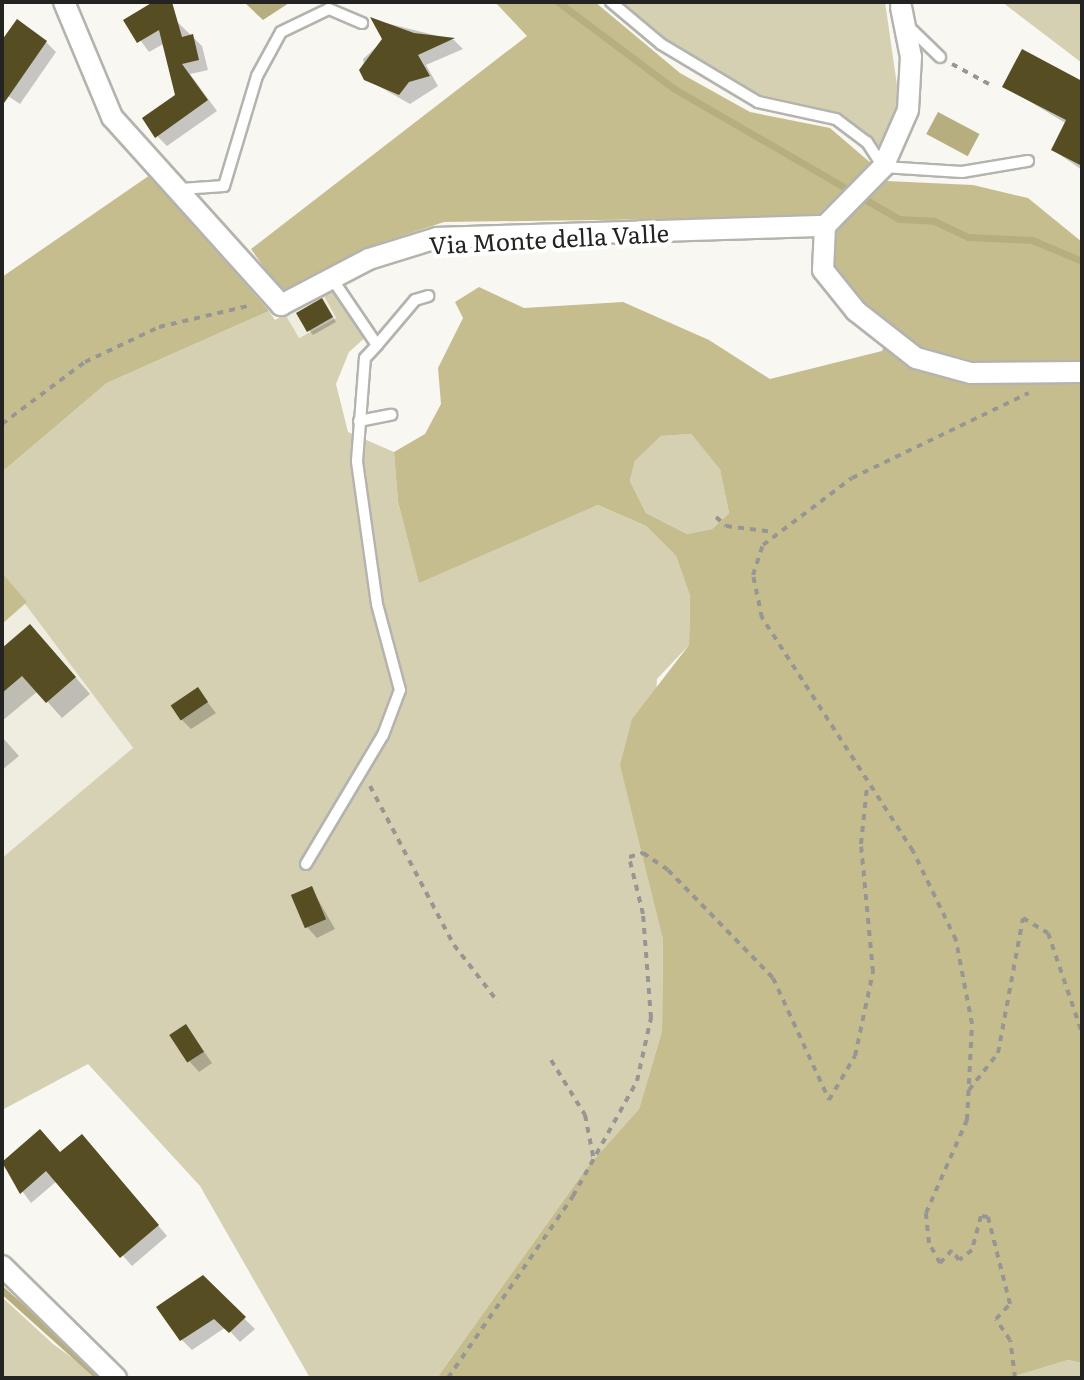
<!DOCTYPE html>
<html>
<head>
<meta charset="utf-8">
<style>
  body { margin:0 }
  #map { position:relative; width:1084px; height:1380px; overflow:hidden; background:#f8f7f2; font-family:Literata,serif }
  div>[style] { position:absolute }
  .built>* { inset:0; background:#efece0; transform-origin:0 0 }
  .green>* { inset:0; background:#d6d0b2 }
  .forest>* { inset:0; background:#c6bd8f }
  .water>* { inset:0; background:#b7ae80; transform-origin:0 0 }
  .shadow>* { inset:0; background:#0003 }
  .stream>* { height:7px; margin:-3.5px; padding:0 3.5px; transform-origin:3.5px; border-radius:3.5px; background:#b7ae80 }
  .building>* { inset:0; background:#564d22; transform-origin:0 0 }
  .path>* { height:4px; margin-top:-2px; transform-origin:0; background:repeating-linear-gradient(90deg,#979692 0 6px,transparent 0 12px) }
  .roads { filter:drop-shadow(2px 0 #b4b3ae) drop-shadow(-2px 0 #b4b3ae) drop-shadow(0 2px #b4b3ae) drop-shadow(0 -2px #b4b3ae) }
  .service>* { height:10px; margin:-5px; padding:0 5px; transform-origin:5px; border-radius:5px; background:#fff }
  .minor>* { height:20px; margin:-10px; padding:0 10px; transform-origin:10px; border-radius:10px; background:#fff }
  span { translate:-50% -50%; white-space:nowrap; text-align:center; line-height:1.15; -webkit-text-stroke:8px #fff; paint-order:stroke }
  .street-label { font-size:24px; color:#232321 }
  .frame { position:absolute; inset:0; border:4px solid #232321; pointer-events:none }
</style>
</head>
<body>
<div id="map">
  <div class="built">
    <i style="left:323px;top:294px;width:27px;height:43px;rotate:62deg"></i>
    <i style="clip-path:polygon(27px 602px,133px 749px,2px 858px,2px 624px)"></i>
  </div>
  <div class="green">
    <i style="clip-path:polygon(619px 2px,885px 2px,899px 99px,882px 157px,839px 113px,761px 95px,663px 38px)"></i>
    <i style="clip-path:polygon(1002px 2px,1082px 2px,1082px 63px)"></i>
    <i style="clip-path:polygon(332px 287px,367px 336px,349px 352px,336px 384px,348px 432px,394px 452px,398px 502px,419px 582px,598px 505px,646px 526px,676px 556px,690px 596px,689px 645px,657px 679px,647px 856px,663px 939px,662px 1031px,639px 1109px,588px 1166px,437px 1378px,310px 1378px,200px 1186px,88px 1064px,2px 1110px,2px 858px,133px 748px,2px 573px,2px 472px,107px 383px,269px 311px,275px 320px,285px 314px,299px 338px,336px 318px,323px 294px)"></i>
    <i style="clip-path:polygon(691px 434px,720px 468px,729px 513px,712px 529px,687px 534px,646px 513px,630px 481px,635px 461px,661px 436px)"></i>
    <i style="clip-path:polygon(2px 1297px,53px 1344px,100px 1378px,2px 1378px)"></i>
    <i style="clip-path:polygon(1068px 1360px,1082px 1363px,1082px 1378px,1009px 1378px)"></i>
  </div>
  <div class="forest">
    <i style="clip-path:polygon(495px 2px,595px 2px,680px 73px,750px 112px,830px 128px,872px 164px,817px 217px,444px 222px,378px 244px,284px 296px,251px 249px,527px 36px)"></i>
    <i style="clip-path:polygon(150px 175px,269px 311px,107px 383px,2px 472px,2px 277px)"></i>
    <i style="clip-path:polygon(evenodd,886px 181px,973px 185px,1028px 198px,1082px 242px,1082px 1363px,1068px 1360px,1009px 1378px,437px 1378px,588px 1166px,639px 1109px,662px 1031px,663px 939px,620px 765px,632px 719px,689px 645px,690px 596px,676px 556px,646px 526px,598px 505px,419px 583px,398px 502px,394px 452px,425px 434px,441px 404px,438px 368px,463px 318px,455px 302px,479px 287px,524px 308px,623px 302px,709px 340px,770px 379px,882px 351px,891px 326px,847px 286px,830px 260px,837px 231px,886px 181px,691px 434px,720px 469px,729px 513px,712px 529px,687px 534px,646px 513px,630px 481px,635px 461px,661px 436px,691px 434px)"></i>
    <i style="clip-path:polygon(2px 573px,27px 602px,2px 624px)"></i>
  </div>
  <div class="water">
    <i style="clip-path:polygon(244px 2px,289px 2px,289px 3px,263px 20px)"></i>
    <i style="left:938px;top:112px;width:47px;height:25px;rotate:28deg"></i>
  </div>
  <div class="shadow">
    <i style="clip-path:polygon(157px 2px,202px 46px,208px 70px,190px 74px,217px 111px,167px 146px,157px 136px,178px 95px,165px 43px,149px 52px,126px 21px)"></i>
    <i style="clip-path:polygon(374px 20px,454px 40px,463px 49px,426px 65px,438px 86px,410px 104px,366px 79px,363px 59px,384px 40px)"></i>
    <i style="clip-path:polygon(46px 42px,56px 52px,20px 104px,2px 92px,2px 44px)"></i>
    <i style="clip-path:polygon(1082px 83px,1082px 170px,1053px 150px,1067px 124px,1004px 86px)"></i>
    <i style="clip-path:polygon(326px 305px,336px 322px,313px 335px,309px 330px)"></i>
    <i style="clip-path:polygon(45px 642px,90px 694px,62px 718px,38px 691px,2px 721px,2px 653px)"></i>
    <i style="clip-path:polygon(198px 690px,216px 713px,191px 729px,181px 719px)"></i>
    <i style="clip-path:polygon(2px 737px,19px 756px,2px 770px)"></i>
    <i style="clip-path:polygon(312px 889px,335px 929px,317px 938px,307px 927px)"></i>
    <i style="clip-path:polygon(186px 1026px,212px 1063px,199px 1072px,189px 1061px)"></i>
    <i style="clip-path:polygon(40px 1132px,61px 1154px,92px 1147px,167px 1236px,132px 1266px,57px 1181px,31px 1203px,2px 1164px)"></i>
    <i style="clip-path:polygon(203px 1278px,255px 1329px,240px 1342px,226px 1327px,192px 1350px,182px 1340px)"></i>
  </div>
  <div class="stream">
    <i style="left:558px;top:2px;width:144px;rotate:36.8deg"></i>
    <i style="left:673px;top:88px;width:261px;rotate:30.1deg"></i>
    <i style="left:899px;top:219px;width:35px;rotate:3deg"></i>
    <i style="left:934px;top:221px;width:38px;rotate:25deg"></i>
    <i style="left:968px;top:237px;width:64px;rotate:2.7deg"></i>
    <i style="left:1032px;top:240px;width:54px;rotate:22.8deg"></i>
    <i style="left:2px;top:1290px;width:132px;rotate:41.9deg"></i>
  </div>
  <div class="building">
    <i style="clip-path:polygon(153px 2px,172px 2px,182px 37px,193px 34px,199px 60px,182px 64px,208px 100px,155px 138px,142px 118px,175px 95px,159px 30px,137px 43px,123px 20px)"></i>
    <i style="clip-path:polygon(370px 17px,414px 33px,455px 38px,418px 55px,430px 76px,409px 82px,399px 95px,364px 80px,359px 70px,382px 39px)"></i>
    <i style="clip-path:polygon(17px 19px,47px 41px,2px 106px,2px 40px)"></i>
    <i style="clip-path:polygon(1022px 49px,1082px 81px,1082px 166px,1051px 150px,1066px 120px,1002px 87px)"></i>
    <i style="left:322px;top:298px;width:22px;height:30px;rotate:60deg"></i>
    <i style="clip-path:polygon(30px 624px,76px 677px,46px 703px,22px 676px,2px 693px,2px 648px)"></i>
    <i style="left:198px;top:687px;width:18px;height:33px;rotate:56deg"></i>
    <i style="left:312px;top:886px;width:36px;height:23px;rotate:67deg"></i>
    <i style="left:186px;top:1024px;width:33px;height:20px;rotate:57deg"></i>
    <i style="clip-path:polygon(40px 1129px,60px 1152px,82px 1134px,159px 1225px,120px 1258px,46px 1171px,20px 1194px,2px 1162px)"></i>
    <i style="clip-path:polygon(203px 1275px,246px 1317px,229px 1333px,214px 1319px,180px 1341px,156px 1307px)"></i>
  </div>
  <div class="path">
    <i style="left:952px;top:64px;width:42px;rotate:28.4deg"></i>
    <i style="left:2px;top:424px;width:104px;rotate:-36.8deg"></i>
    <i style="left:85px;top:362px;width:82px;rotate:-25.3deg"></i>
    <i style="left:159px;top:327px;width:96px;rotate:-13.3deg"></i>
    <i style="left:716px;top:517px;width:13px;rotate:42deg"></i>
    <i style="left:726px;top:526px;width:48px;rotate:7.1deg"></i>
    <i style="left:370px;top:786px;width:180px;rotate:62.2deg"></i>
    <i style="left:454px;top:945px;width:72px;rotate:52.3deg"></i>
    <i style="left:551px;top:1060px;width:65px;rotate:58.3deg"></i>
    <i style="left:585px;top:1115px;width:47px;rotate:78.9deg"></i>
    <i style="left:969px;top:1090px;width:47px;rotate:-51.9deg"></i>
    <i style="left:998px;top:1053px;width:137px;rotate:-79.5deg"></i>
    <i style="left:1023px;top:918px;width:29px;rotate:31deg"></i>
    <i style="left:1048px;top:933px;width:106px;rotate:71.2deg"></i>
    <i style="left:1082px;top:1238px;width:54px;rotate:90deg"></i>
    <i style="left:448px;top:1378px;width:221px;rotate:-55.5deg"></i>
    <i style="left:573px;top:1196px;width:132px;rotate:-60.9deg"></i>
    <i style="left:637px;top:1081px;width:65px;rotate:-77.5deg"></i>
    <i style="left:651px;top:1018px;width:104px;rotate:-94.4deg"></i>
    <i style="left:643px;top:914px;width:59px;rotate:-103.8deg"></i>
    <i style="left:629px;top:857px;width:15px;rotate:-16deg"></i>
    <i style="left:643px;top:853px;width:30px;rotate:34deg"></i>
    <i style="left:668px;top:870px;width:151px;rotate:45.8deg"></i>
    <i style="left:773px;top:978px;width:134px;rotate:65.3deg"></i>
    <i style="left:829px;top:1100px;width:51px;rotate:-59.4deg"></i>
    <i style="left:855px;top:1056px;width:86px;rotate:-77.9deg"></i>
    <i style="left:873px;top:972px;width:129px;rotate:-95.4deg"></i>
    <i style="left:861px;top:844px;width:57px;rotate:-84deg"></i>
    <i style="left:1015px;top:1378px;width:38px;rotate:-97deg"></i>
    <i style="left:1010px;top:1340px;width:25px;rotate:-124deg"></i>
    <i style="left:996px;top:1319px;width:21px;rotate:-47deg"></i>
    <i style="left:1010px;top:1304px;width:90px;rotate:-104.2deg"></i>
    <i style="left:988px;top:1217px;width:7px;rotate:-172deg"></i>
    <i style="left:981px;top:1216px;width:35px;rotate:105deg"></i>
    <i style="left:972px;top:1250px;width:16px;rotate:142deg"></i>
    <i style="left:959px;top:1260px;width:12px;rotate:-125deg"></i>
    <i style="left:952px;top:1250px;width:18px;rotate:133deg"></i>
    <i style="left:940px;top:1263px;width:23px;rotate:-119deg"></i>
    <i style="left:929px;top:1243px;width:30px;rotate:-96deg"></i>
    <i style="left:926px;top:1213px;width:102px;rotate:-66.2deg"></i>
    <i style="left:967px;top:1120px;width:96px;rotate:-87deg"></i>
    <i style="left:972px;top:1024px;width:86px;rotate:-100.8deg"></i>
    <i style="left:956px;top:940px;width:99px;rotate:-115.8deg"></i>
    <i style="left:913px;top:851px;width:278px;rotate:-122.9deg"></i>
    <i style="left:762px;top:618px;width:44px;rotate:-101.8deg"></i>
    <i style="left:753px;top:575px;width:32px;rotate:-72deg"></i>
    <i style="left:763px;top:545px;width:111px;rotate:-37deg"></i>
    <i style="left:852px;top:478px;width:196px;rotate:-25.7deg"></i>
  </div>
  <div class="roads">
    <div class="service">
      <i style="left:611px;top:2px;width:65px;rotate:40deg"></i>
      <i style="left:661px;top:44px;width:113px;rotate:30.9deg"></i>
      <i style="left:758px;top:102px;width:80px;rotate:12.3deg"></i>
      <i style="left:836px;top:119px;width:39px;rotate:37deg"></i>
      <i style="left:867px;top:142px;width:30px;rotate:57deg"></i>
      <i style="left:883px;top:167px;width:79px;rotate:3.6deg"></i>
      <i style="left:962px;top:172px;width:67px;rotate:-9.5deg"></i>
      <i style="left:907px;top:25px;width:46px;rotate:44.1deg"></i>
      <i style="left:181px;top:189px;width:43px;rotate:-4deg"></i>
      <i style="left:224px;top:186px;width:115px;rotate:-73.3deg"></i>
      <i style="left:257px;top:76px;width:50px;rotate:-61.4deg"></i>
      <i style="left:281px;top:32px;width:53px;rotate:-25.6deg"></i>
      <i style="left:329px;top:9px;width:36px;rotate:23deg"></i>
      <i style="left:333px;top:280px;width:78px;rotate:55.9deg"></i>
      <i style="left:377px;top:345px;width:59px;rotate:-49.8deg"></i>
      <i style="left:415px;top:300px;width:14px;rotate:-17deg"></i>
      <i style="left:359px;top:421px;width:33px;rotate:-11deg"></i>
      <i style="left:306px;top:864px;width:150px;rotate:-59.2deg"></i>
      <i style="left:383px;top:735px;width:48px;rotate:-69.3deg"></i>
      <i style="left:400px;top:690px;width:89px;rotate:-105deg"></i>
      <i style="left:377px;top:604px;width:144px;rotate:-98deg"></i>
      <i style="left:357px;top:461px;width:103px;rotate:-85.6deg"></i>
      <i style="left:365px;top:358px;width:18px;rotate:-47deg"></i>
    </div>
    <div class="minor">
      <i style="left:64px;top:2px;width:125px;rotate:67.3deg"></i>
      <i style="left:112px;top:117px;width:253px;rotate:48deg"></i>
      <i style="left:281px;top:305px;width:99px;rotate:-27.6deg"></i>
      <i style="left:369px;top:259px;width:71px;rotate:-17.2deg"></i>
      <i style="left:437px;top:238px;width:388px;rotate:-1.8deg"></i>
      <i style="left:825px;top:226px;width:83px;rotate:-45.5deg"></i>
      <i style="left:883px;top:167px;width:62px;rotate:-66.3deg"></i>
      <i style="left:908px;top:110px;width:53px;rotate:-86.8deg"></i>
      <i style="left:911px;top:57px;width:51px;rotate:-101.3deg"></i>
      <i style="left:825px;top:226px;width:44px;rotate:92.6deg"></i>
      <i style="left:823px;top:270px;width:53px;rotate:51.2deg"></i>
      <i style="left:856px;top:311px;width:76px;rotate:38.1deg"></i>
      <i style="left:916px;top:358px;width:57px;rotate:15.3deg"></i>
      <i style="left:971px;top:373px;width:111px;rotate:-0.5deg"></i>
      <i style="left:2px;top:1266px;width:160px;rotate:44.5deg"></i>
    </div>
  </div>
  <div class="street-label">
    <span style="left:549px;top:238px;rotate:-3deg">Via Monte della Valle</span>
  </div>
  <div class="frame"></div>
</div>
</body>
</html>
